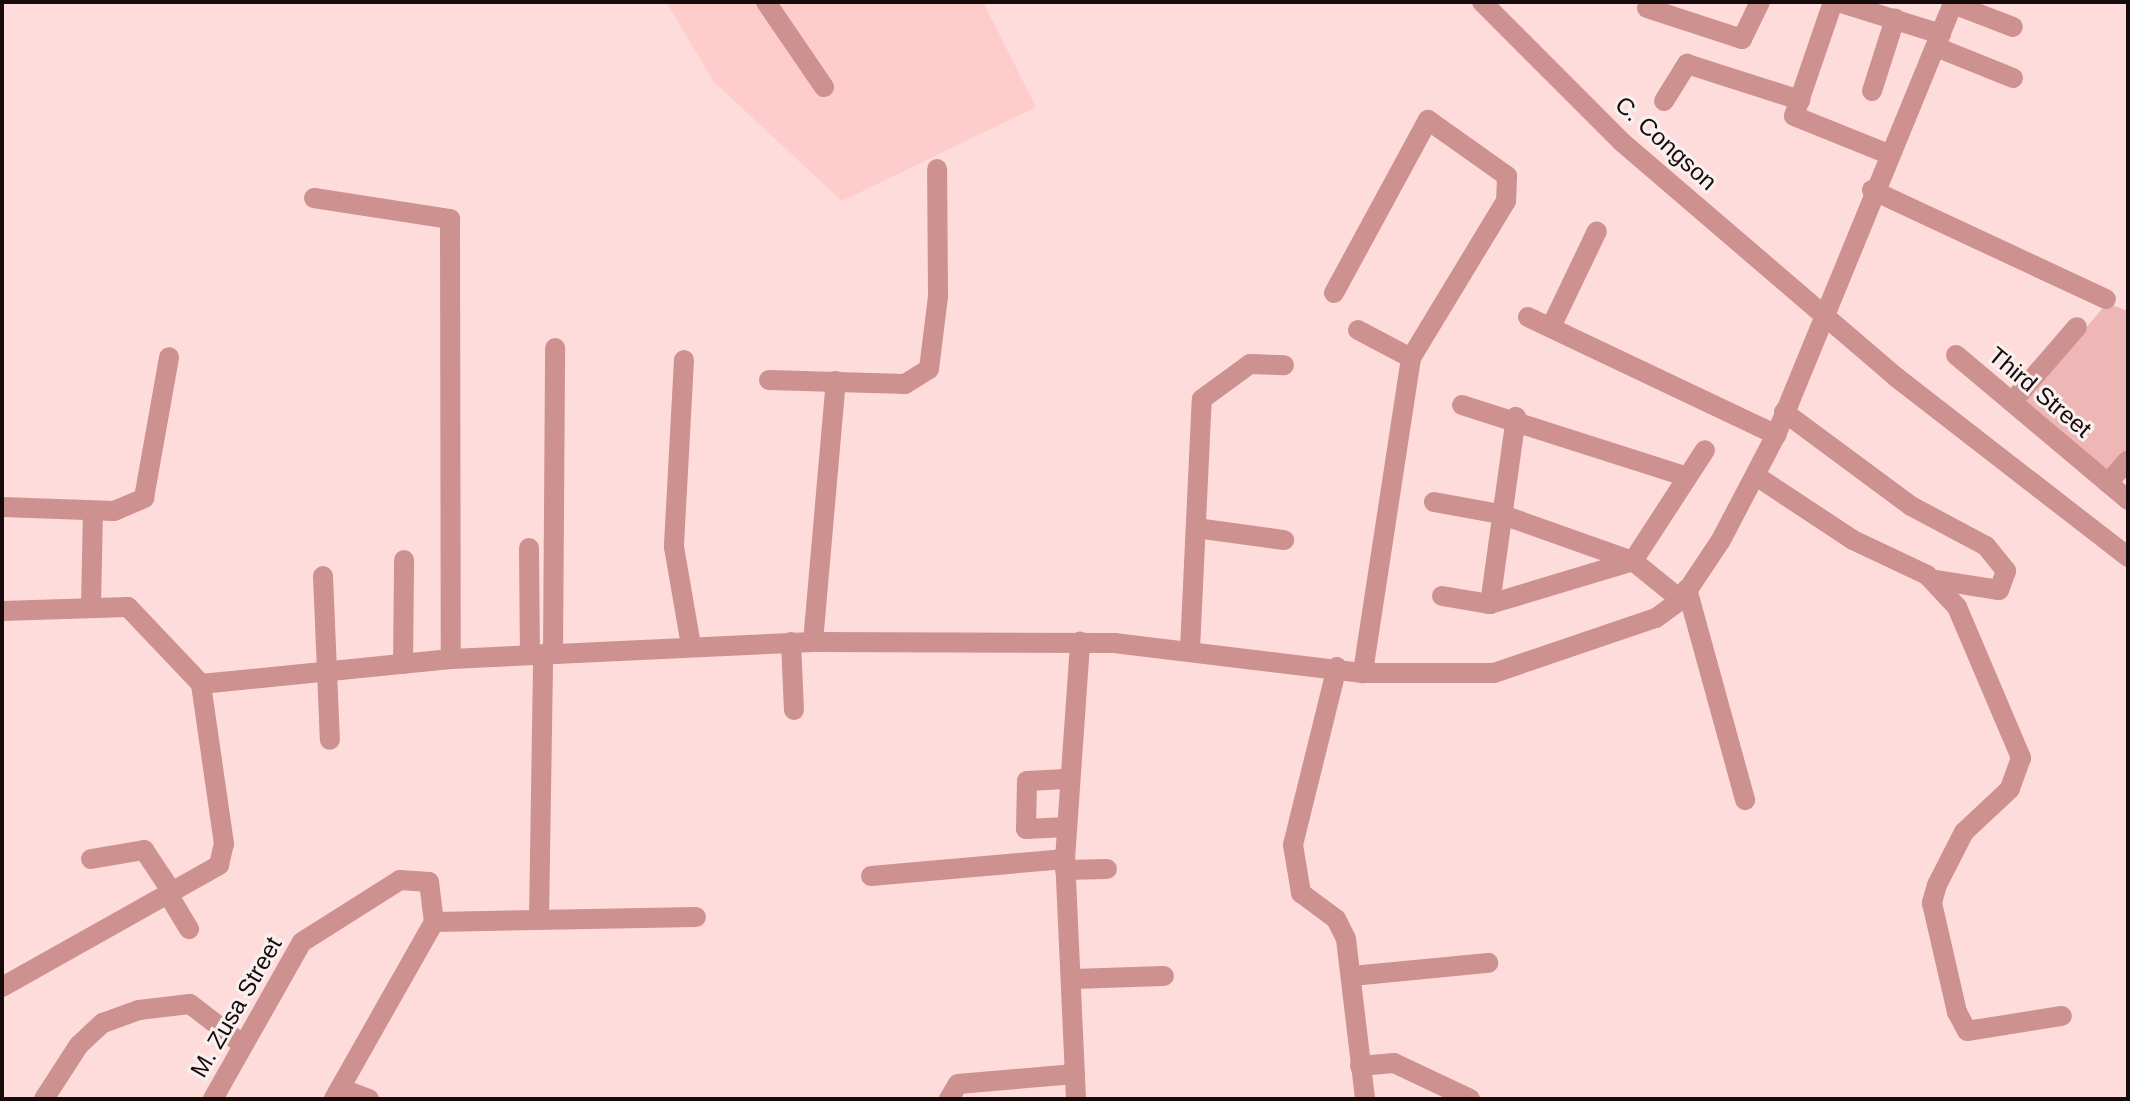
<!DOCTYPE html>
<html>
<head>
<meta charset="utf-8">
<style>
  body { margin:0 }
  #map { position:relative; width:2130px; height:1101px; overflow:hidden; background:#fedcdb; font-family:Arial,sans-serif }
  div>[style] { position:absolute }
  .built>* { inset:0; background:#fecccb }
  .green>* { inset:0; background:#eeb7b6 }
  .minor>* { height:20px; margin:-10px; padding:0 10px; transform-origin:10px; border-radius:10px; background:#cd9190 }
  span { translate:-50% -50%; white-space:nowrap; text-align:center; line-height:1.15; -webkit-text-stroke:6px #f9f0f0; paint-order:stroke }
  .street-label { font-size:24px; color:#170a0a }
  .frame { position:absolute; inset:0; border:4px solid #170a0a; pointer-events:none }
</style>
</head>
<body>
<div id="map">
  <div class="built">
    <i style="clip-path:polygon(666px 2px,983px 2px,1036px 107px,842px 201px,714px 82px)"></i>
  </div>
  <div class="green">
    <i style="clip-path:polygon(2107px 303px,2128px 311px,2128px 455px,2108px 478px,2022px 404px)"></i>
  </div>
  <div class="minor">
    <i style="left:766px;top:2px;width:103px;rotate:55.7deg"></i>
    <i style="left:1482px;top:2px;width:199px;rotate:45deg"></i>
    <i style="left:1623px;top:143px;width:360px;rotate:40.6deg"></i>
    <i style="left:1896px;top:377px;width:294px;rotate:37.8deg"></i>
    <i style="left:1833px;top:2px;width:120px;rotate:108.9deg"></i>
    <i style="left:1794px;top:116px;width:101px;rotate:22deg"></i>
    <i style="left:1838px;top:2px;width:108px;rotate:17.3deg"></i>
    <i style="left:1953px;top:4px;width:64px;rotate:21deg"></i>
    <i style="left:1647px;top:8px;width:100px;rotate:18.1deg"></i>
    <i style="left:1742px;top:39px;width:41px;rotate:-64.1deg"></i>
    <i style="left:1936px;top:47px;width:83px;rotate:21.9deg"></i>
    <i style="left:1872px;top:91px;width:76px;rotate:-72.3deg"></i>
    <i style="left:1664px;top:101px;width:44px;rotate:-58.1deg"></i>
    <i style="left:1687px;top:64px;width:119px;rotate:17.7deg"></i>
    <i style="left:1872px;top:190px;width:258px;rotate:25deg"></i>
    <i style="left:314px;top:198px;width:138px;rotate:8.8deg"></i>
    <i style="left:450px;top:219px;width:440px;rotate:89.9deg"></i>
    <i style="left:1334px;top:293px;width:197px;rotate:-61.5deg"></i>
    <i style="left:1428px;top:120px;width:97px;rotate:35.3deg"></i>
    <i style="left:1507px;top:176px;width:25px;rotate:92deg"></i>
    <i style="left:1506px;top:201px;width:184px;rotate:121.2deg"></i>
    <i style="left:1411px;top:358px;width:319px;rotate:98.7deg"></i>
    <i style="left:1528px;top:317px;width:275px;rotate:25.4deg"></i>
    <i style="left:1551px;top:327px;width:106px;rotate:-64.4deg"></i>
    <i style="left:1358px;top:330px;width:60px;rotate:27.8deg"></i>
    <i style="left:1956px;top:355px;width:225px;rotate:40.1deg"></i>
    <i style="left:684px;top:360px;width:187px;rotate:93.1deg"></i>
    <i style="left:674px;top:547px;width:99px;rotate:80.2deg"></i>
    <i style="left:769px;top:380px;width:136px;rotate:1.7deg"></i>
    <i style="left:905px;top:384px;width:28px;rotate:-32deg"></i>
    <i style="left:929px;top:369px;width:73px;rotate:-82.9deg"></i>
    <i style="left:938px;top:297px;width:128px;rotate:-90.4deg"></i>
    <i style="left:2012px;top:402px;width:99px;rotate:-49.1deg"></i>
    <i style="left:1462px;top:405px;width:236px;rotate:17.7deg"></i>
    <i style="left:1784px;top:412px;width:158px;rotate:36.5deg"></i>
    <i style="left:1911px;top:506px;width:85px;rotate:28.1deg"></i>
    <i style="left:1986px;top:546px;width:32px;rotate:51deg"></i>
    <i style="left:2006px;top:571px;width:20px;rotate:110deg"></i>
    <i style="left:1999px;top:590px;width:65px;rotate:-171.1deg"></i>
    <i style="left:1756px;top:476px;width:116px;rotate:33.4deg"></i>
    <i style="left:1853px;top:540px;width:82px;rotate:25.3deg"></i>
    <i style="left:1927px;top:575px;width:44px;rotate:46.8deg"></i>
    <i style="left:1957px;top:607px;width:164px;rotate:67deg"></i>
    <i style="left:2021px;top:758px;width:33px;rotate:110deg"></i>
    <i style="left:2010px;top:789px;width:63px;rotate:136.9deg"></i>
    <i style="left:1964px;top:832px;width:59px;rotate:117deg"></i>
    <i style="left:1937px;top:885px;width:19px;rotate:106deg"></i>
    <i style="left:1932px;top:903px;width:112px;rotate:77.1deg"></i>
    <i style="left:1957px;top:1012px;width:21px;rotate:62deg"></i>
    <i style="left:1967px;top:1031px;width:96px;rotate:-9deg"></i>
    <i style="left:2108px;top:483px;width:30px;rotate:-49deg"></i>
    <i style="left:1434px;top:502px;width:67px;rotate:10.3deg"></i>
    <i style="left:1500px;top:514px;width:141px;rotate:19.5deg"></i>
    <i style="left:1633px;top:561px;width:132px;rotate:-57deg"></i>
    <i style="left:2px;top:507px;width:112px;rotate:2deg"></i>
    <i style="left:114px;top:511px;width:33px;rotate:-23deg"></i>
    <i style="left:144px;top:498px;width:143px;rotate:-79.9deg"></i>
    <i style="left:1196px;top:528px;width:89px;rotate:7.8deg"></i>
    <i style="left:529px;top:548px;width:107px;rotate:89.5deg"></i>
    <i style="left:323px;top:576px;width:164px;rotate:87.6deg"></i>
    <i style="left:1687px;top:589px;width:219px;rotate:74.6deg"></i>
    <i style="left:1442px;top:596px;width:49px;rotate:9.5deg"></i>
    <i style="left:1490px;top:604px;width:149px;rotate:-16.7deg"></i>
    <i style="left:1633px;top:561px;width:62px;rotate:39.1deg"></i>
    <i style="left:1490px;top:604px;width:189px;rotate:-82.1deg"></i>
    <i style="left:91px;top:606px;width:94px;rotate:-88.8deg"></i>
    <i style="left:2px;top:611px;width:126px;rotate:-1.8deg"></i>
    <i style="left:128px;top:607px;width:106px;rotate:46.5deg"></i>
    <i style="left:791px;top:642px;width:68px;rotate:87.5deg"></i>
    <i style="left:813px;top:642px;width:262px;rotate:-85deg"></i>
    <i style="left:1190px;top:649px;width:250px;rotate:-87.3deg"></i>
    <i style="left:1202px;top:399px;width:59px;rotate:-36.1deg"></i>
    <i style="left:1250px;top:364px;width:34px;rotate:2deg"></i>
    <i style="left:553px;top:654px;width:306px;rotate:-89.6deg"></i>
    <i style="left:403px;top:664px;width:104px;rotate:-89.4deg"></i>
    <i style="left:1337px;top:667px;width:183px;rotate:103.9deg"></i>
    <i style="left:1293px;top:845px;width:49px;rotate:80.5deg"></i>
    <i style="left:1301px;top:893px;width:44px;rotate:36.6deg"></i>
    <i style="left:1336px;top:919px;width:22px;rotate:63deg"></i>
    <i style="left:1346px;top:939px;width:161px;rotate:83.2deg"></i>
    <i style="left:201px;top:684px;width:251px;rotate:-5.7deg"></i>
    <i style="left:451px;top:659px;width:362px;rotate:-2.7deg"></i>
    <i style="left:813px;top:642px;width:301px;rotate:0.2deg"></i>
    <i style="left:1114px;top:643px;width:251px;rotate:6.9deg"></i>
    <i style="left:1363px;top:673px;width:131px"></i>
    <i style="left:1494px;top:673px;width:171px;rotate:-18.8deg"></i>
    <i style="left:1656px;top:618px;width:31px;rotate:-36deg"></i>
    <i style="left:1681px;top:600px;width:72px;rotate:-56.3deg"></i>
    <i style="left:1721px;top:540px;width:119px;rotate:-62.4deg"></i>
    <i style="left:1776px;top:435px;width:468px;rotate:-67.7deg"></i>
    <i style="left:1066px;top:827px;width:40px;rotate:177.1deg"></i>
    <i style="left:1026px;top:829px;width:48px;rotate:-88.8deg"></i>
    <i style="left:1027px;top:781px;width:39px;rotate:-3deg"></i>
    <i style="left:91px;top:859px;width:54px;rotate:-9.6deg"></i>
    <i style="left:144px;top:850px;width:50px;rotate:56.3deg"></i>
    <i style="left:1065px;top:870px;width:42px;rotate:-1.4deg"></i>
    <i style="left:871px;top:876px;width:195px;rotate:-5deg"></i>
    <i style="left:168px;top:894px;width:41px;rotate:59deg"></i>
    <i style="left:539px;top:920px;width:266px;rotate:-89.1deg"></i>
    <i style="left:434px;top:922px;width:262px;rotate:-1.1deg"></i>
    <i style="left:1352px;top:976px;width:137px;rotate:-5.5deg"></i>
    <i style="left:1073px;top:979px;width:91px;rotate:-1.9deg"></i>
    <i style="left:2px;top:987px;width:249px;rotate:-29.3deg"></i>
    <i style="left:219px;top:865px;width:22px;rotate:-77deg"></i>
    <i style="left:224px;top:844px;width:162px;rotate:-98.2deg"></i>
    <i style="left:1360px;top:1066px;width:34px;rotate:-5deg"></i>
    <i style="left:1394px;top:1063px;width:84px;rotate:25.3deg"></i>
    <i style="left:340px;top:1088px;width:31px;rotate:21deg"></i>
    <i style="left:44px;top:1099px;width:64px;rotate:-57.1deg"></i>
    <i style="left:79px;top:1045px;width:33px;rotate:-43deg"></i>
    <i style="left:103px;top:1023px;width:38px;rotate:-20deg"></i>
    <i style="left:139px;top:1010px;width:51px;rotate:-6.7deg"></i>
    <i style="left:190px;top:1004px;width:66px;rotate:37.6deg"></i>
    <i style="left:213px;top:1099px;width:180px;rotate:-60.5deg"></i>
    <i style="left:302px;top:942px;width:116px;rotate:-32.3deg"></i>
    <i style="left:400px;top:880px;width:29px;rotate:4deg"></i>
    <i style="left:429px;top:882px;width:40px;rotate:82.9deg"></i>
    <i style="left:434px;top:922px;width:203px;rotate:119.5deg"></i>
    <i style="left:949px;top:1099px;width:17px;rotate:-59deg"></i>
    <i style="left:958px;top:1084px;width:117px;rotate:-4.9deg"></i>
    <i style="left:1076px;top:1099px;width:240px;rotate:-92.6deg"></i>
    <i style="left:1065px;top:859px;width:218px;rotate:-86deg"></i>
  </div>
  <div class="street-label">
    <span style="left:1666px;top:143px;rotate:42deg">C. Congson</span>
    <span style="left:2040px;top:392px;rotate:40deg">Third Street</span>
    <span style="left:236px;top:1007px;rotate:-60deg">M. Zusa Street</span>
  </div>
  <div class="frame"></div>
</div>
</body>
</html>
